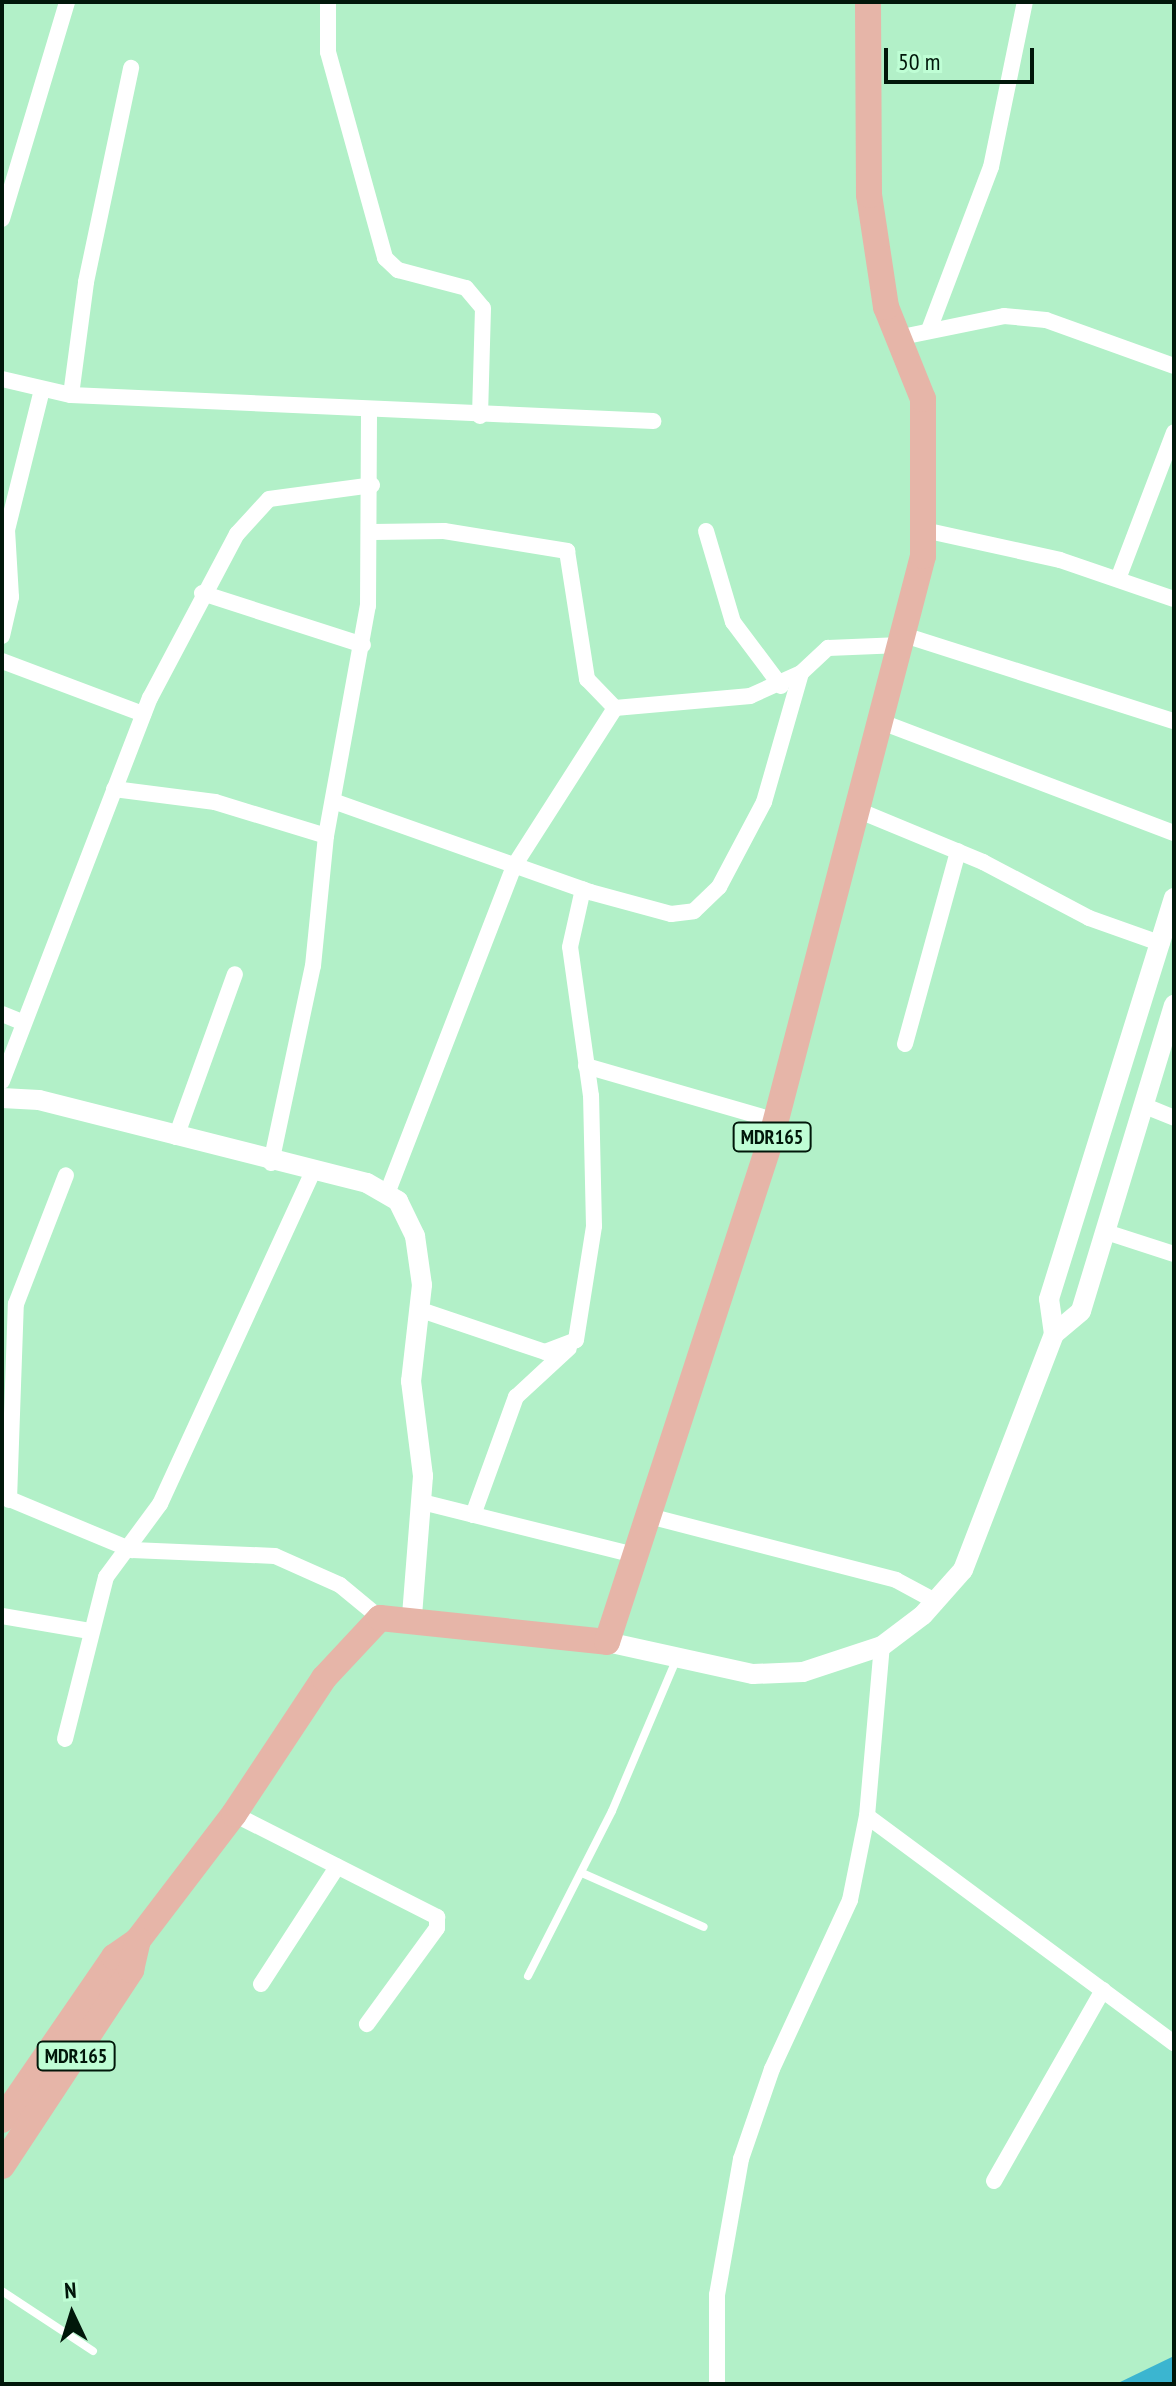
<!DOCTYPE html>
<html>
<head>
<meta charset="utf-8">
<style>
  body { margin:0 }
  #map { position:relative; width:1176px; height:2386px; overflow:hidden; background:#b2f0c8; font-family:"PT Sans Narrow",sans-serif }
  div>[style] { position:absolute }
  .water>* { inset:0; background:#3bb5d0 }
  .service>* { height:8px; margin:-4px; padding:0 4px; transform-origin:4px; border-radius:4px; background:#fff }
  .minor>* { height:16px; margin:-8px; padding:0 8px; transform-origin:8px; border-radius:8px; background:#fff }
  .tertiary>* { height:20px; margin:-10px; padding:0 10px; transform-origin:10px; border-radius:10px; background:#fff }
  .primary>* { height:26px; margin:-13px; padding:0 13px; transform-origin:13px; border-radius:13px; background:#e6b5a8 }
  span { translate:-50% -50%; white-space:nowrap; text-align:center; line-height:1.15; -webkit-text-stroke:8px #bffed5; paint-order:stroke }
  .shield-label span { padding:2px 6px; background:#bffed5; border:2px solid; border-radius:6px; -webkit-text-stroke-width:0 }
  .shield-label { font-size:20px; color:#01170a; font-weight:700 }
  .frame { position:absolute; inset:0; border:4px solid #01170a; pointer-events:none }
  .north { position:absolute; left:32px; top:2274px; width:80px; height:80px; -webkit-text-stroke:6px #bffed5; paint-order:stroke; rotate:356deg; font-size:22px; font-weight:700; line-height:32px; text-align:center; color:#01170a }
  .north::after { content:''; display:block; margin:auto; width:28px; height:36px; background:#01170a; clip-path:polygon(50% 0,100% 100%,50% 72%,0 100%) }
  .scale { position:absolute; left:884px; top:48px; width:150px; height:36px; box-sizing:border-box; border:4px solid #01170a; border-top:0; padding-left:10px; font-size:24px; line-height:28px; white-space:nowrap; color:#01170a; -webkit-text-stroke:6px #bffed5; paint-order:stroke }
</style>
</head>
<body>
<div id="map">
  <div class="water">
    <i style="clip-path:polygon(1174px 2356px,1174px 2384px,1116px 2384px)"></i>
  </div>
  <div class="service">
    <i style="left:582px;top:1873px;width:133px;rotate:23.9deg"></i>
    <i style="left:528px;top:1976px;width:185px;rotate:-63deg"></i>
    <i style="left:612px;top:1811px;width:166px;rotate:-67deg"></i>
    <i style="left:2px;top:2291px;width:109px;rotate:33.4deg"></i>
  </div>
  <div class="minor">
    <i style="left:328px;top:2px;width:50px;rotate:90deg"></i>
    <i style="left:328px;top:52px;width:214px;rotate:74.5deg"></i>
    <i style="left:385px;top:258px;width:18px;rotate:43deg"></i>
    <i style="left:398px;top:270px;width:70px;rotate:14.8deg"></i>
    <i style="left:466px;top:288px;width:26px;rotate:50deg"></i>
    <i style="left:483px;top:308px;width:108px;rotate:91.6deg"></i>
    <i style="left:2px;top:219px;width:227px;rotate:-73.3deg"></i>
    <i style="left:929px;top:330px;width:174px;rotate:-69.2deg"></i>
    <i style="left:991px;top:167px;width:168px;rotate:-78.4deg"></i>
    <i style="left:897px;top:338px;width:109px;rotate:-11.6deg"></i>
    <i style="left:1004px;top:316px;width:42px;rotate:5.4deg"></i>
    <i style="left:1046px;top:320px;width:136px;rotate:19.8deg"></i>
    <i style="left:2px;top:379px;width:71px;rotate:13.1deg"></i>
    <i style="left:71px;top:395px;width:583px;rotate:2.56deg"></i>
    <i style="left:71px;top:395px;width:114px;rotate:-82.4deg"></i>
    <i style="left:86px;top:282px;width:219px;rotate:-78.1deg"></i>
    <i style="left:924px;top:530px;width:139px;rotate:12.4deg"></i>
    <i style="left:1060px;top:560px;width:120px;rotate:18.9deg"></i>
    <i style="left:706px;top:531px;width:95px;rotate:73.5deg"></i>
    <i style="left:733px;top:622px;width:80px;rotate:53.1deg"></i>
    <i style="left:373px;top:532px;width:71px;rotate:-0.8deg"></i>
    <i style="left:444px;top:531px;width:125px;rotate:9.2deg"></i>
    <i style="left:567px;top:551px;width:130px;rotate:81.1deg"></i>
    <i style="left:587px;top:679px;width:40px;rotate:46deg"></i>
    <i style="left:615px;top:708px;width:136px;rotate:-5.1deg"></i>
    <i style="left:750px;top:696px;width:56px;rotate:-24.3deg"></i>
    <i style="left:801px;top:673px;width:37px;rotate:-43deg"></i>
    <i style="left:828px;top:648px;width:73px;rotate:-2.4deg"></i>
    <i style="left:1118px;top:579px;width:157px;rotate:-69.1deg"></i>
    <i style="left:202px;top:593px;width:169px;rotate:17.9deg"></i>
    <i style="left:904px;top:635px;width:283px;rotate:17.7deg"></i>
    <i style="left:2px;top:636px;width:40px;rotate:-77deg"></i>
    <i style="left:11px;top:597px;width:67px;rotate:-93.4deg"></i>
    <i style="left:7px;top:530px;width:144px;rotate:-76deg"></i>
    <i style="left:2px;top:661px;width:151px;rotate:20.6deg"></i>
    <i style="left:879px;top:721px;width:316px;rotate:20.8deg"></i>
    <i style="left:114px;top:789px;width:102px;rotate:7.3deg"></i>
    <i style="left:215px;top:802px;width:116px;rotate:17deg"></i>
    <i style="left:333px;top:801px;width:273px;rotate:19.5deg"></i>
    <i style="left:590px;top:892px;width:84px;rotate:15.2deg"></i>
    <i style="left:671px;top:914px;width:23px;rotate:-7deg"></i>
    <i style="left:694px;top:911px;width:35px;rotate:-44deg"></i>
    <i style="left:719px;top:887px;width:96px;rotate:-62.1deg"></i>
    <i style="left:764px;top:802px;width:134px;rotate:-74deg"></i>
    <i style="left:855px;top:809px;width:139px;rotate:22.5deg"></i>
    <i style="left:983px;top:862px;width:120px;rotate:27.8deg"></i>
    <i style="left:1089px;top:918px;width:77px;rotate:19.6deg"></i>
    <i style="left:2px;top:1014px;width:22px;rotate:22deg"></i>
    <i style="left:905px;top:1044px;width:200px;rotate:-74.6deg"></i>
    <i style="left:586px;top:1066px;width:198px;rotate:16.1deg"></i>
    <i style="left:2px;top:1081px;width:411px;rotate:-68.9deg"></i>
    <i style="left:150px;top:698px;width:186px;rotate:-62.1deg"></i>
    <i style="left:237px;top:534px;width:47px;rotate:-47.6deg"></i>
    <i style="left:269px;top:499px;width:104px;rotate:-7.7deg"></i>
    <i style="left:1145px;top:1106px;width:31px;rotate:22deg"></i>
    <i style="left:176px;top:1137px;width:173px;rotate:-70.1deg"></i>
    <i style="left:271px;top:1163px;width:201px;rotate:-78deg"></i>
    <i style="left:313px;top:966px;width:131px;rotate:-84.3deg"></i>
    <i style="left:326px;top:836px;width:234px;rotate:-79.7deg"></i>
    <i style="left:368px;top:606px;width:193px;rotate:-89.7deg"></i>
    <i style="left:388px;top:1191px;width:349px;rotate:-68.8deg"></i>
    <i style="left:514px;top:866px;width:188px;rotate:-57.4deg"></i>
    <i style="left:1106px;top:1232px;width:71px;rotate:17.9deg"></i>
    <i style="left:421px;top:1310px;width:131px;rotate:18.7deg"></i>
    <i style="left:545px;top:1352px;width:33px;rotate:-21deg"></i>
    <i style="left:576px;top:1340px;width:115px;rotate:-81deg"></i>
    <i style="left:594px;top:1226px;width:130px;rotate:-91.3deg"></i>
    <i style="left:591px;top:1096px;width:150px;rotate:-98deg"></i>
    <i style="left:570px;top:947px;width:59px;rotate:-77.4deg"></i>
    <i style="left:2px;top:1496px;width:141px;rotate:22.6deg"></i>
    <i style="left:132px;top:1550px;width:143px;rotate:2.4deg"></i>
    <i style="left:275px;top:1556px;width:71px;rotate:24deg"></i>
    <i style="left:340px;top:1585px;width:52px;rotate:39.5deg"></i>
    <i style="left:9px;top:1500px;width:196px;rotate:-88deg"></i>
    <i style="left:16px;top:1304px;width:138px;rotate:-68.8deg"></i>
    <i style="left:422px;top:1502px;width:219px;rotate:14deg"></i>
    <i style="left:473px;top:1515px;width:126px;rotate:-70deg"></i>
    <i style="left:516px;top:1397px;width:72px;rotate:-42.8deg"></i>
    <i style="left:649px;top:1516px;width:255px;rotate:14.5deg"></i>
    <i style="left:896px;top:1580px;width:44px;rotate:28.3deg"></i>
    <i style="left:2px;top:1616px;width:89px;rotate:9.7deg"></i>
    <i style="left:65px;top:1739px;width:167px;rotate:-75.8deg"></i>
    <i style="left:106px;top:1577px;width:91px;rotate:-53.5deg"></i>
    <i style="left:160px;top:1504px;width:366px;rotate:-65.3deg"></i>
    <i style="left:234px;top:1814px;width:228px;rotate:26.9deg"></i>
    <i style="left:437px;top:1917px;width:11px;rotate:90deg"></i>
    <i style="left:437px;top:1928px;width:119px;rotate:126.1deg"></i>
    <i style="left:867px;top:1816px;width:382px;rotate:36.5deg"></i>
    <i style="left:261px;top:1984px;width:140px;rotate:-57deg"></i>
    <i style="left:994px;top:2181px;width:220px;rotate:-60.3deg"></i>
    <i style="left:717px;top:2384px;width:89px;rotate:-90deg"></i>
    <i style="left:717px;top:2295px;width:138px;rotate:-80deg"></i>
    <i style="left:741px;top:2159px;width:95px;rotate:-71deg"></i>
    <i style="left:772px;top:2069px;width:186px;rotate:-65.2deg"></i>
    <i style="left:850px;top:1900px;width:86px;rotate:-78.6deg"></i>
    <i style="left:867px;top:1816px;width:171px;rotate:-85deg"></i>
  </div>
  <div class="tertiary">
    <i style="left:2px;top:1098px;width:37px;rotate:3deg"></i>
    <i style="left:39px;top:1100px;width:338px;rotate:14.2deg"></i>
    <i style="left:367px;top:1183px;width:36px;rotate:30deg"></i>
    <i style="left:398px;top:1201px;width:39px;rotate:64deg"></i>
    <i style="left:415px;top:1236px;width:49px;rotate:81.9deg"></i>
    <i style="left:422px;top:1285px;width:97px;rotate:96.5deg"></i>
    <i style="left:411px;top:1381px;width:96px;rotate:82.8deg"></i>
    <i style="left:423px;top:1476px;width:141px;rotate:94.5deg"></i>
    <i style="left:1054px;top:1334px;width:35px;rotate:-98deg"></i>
    <i style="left:1049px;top:1299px;width:420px;rotate:-72.7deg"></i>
    <i style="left:607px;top:1642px;width:149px;rotate:12.4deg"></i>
    <i style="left:753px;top:1674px;width:50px;rotate:-2.3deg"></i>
    <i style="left:803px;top:1672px;width:83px;rotate:-18.2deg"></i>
    <i style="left:882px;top:1646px;width:51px;rotate:-37.1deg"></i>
    <i style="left:923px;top:1615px;width:60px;rotate:-48.4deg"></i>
    <i style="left:963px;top:1570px;width:253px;rotate:-68.9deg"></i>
    <i style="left:1054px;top:1334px;width:35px;rotate:-40deg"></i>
    <i style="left:1081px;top:1311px;width:320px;rotate:-73.1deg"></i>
  </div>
  <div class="primary">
    <i style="left:2px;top:2120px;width:198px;rotate:-55.5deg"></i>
    <i style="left:114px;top:1957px;width:29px;rotate:-35deg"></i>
    <i style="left:138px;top:1940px;width:158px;rotate:-52.7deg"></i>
    <i style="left:234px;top:1814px;width:163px;rotate:-56.5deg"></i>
    <i style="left:324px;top:1678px;width:82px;rotate:-47deg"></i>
    <i style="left:380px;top:1618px;width:228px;rotate:6deg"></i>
    <i style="left:607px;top:1642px;width:529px;rotate:-71.94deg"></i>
    <i style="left:771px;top:1139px;width:602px;rotate:-75.39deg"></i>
    <i style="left:923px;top:556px;width:157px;rotate:-90deg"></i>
    <i style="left:923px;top:399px;width:99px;rotate:-111.9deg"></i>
    <i style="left:886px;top:307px;width:113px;rotate:-98.6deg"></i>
    <i style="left:869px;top:195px;width:193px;rotate:-90.3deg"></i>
    <i style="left:2px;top:2166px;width:235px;rotate:-56.6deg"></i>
    <i style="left:131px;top:1970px;width:31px;rotate:-77deg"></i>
  </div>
  <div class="shield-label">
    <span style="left:772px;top:1137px">MDR165</span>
    <span style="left:76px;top:2056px">MDR165</span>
  </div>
  <div class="frame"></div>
  <div class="north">N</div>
  <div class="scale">50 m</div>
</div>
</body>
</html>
